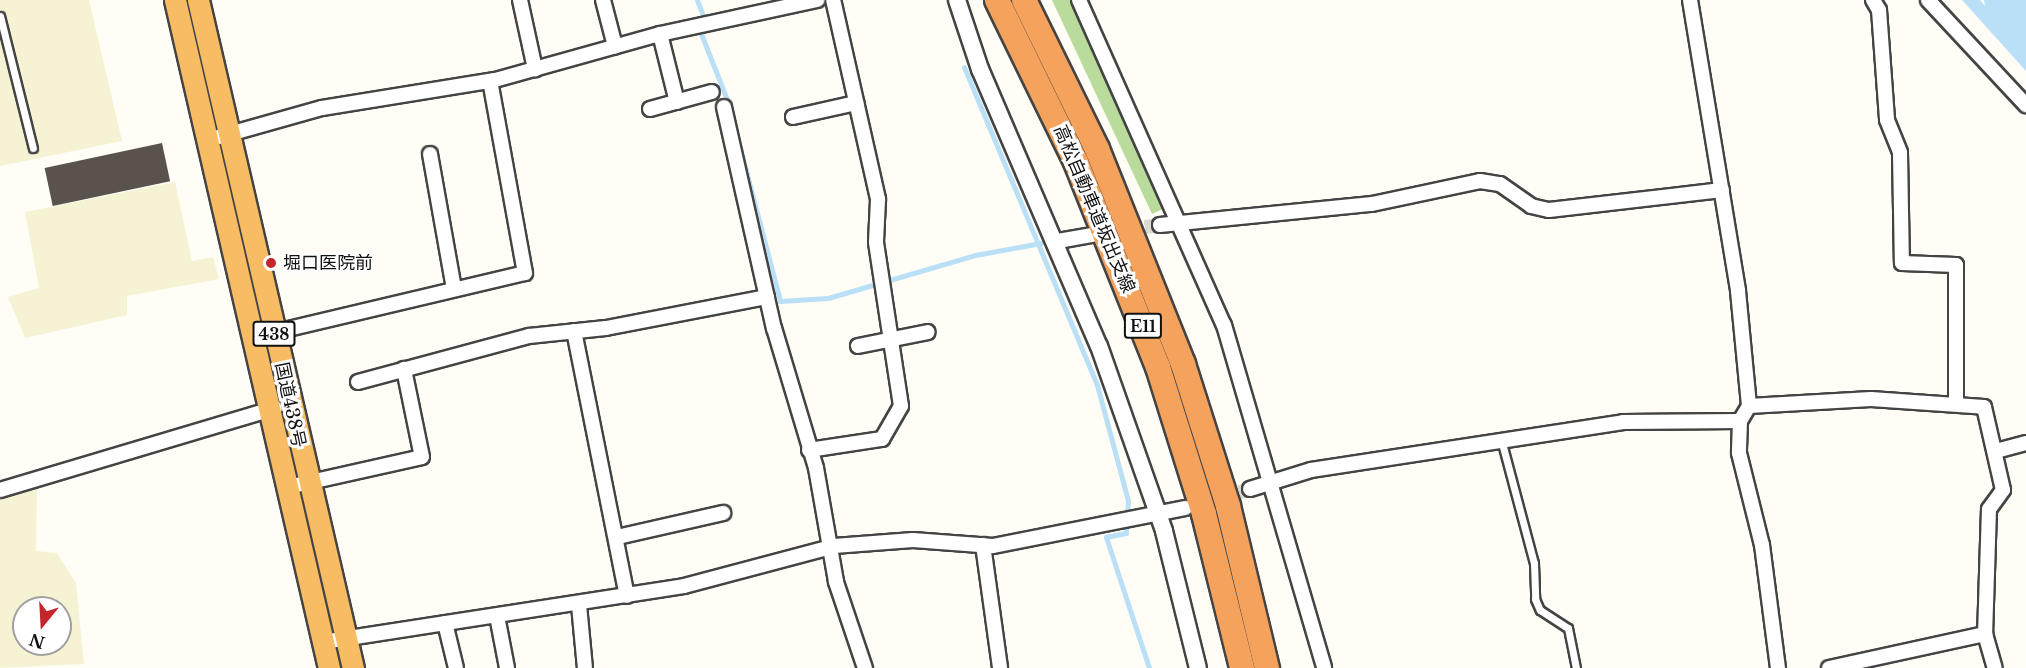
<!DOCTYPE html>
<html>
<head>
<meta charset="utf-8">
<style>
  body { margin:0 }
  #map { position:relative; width:2026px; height:668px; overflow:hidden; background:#fffdf5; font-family:"Libre Baskerville","Noto Sans JP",serif }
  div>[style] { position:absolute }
  .farmland>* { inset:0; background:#f6f3d4 }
  .forest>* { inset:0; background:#b9dc9c }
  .water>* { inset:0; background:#b9e0f7 }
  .stream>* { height:5px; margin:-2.5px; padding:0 2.5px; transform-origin:2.5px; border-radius:2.5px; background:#b9e0f7 }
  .building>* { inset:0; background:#5a524d; transform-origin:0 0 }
  .minor-tunnel>* { height:14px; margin-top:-7px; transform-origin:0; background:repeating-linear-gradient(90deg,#dbdad3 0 14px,transparent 0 21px) }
  .roads { filter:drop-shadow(2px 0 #444) drop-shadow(-2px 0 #444) drop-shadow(0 2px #444) drop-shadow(0 -2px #444) }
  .service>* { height:7px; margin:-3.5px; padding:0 3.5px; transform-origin:3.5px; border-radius:3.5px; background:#fff }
  .minor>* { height:14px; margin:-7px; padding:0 7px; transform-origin:7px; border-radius:7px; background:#fff }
  .tertiary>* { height:16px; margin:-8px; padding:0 8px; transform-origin:8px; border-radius:8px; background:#fff }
  .trunk>* { height:21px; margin:-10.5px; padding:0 10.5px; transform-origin:10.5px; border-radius:10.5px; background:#f7bc64 }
  .motorway>* { height:24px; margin:-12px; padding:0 12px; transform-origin:12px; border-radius:12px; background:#f5a25d }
  .dots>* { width:16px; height:16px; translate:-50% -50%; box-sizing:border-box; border:3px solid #fff; border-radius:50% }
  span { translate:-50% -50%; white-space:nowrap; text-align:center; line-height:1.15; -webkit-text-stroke:6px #fff; paint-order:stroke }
  .shield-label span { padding:2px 4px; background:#fff; border:2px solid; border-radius:4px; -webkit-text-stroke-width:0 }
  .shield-label { font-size:16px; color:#111; font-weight:700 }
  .street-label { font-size:18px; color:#111 }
  .poi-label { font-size:18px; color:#111 }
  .left { translate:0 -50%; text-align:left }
  .north { position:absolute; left:12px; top:596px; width:60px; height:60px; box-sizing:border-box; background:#fff; border:2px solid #a0a0a0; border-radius:50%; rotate:198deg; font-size:16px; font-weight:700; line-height:24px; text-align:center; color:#111 }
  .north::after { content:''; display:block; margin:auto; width:21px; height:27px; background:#c4262e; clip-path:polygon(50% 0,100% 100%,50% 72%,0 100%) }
</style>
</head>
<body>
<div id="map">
  <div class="farmland">
    <i style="clip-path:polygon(0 0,89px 0,122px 141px,0 166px)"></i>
    <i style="clip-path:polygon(175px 182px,192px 261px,213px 257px,219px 279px,127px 296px,127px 315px,25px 338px,8px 297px,39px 288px,25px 212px)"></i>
    <i style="clip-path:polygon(evenodd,37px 486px,36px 551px,57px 553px,76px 583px,84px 664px,0 668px,0 498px,37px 486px,24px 608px,60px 608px,60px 644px,24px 644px,24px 608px)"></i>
  </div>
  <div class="forest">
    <i style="clip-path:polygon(1052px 0,1075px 0,1165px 208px,1152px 214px)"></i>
  </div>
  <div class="water">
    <i style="clip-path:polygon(1962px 0,1980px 0,1985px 6px,1984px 0,2026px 0,2026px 71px)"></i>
  </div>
  <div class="stream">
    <i style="left:697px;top:0;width:17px;rotate:69deg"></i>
    <i style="left:700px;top:31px;width:82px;rotate:68.5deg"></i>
    <i style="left:964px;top:67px;width:345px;rotate:67.3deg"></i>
    <i style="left:1097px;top:385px;width:120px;rotate:75deg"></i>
    <i style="left:1128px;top:501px;width:32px;rotate:94deg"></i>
    <i style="left:1126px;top:533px;width:20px;rotate:169deg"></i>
    <i style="left:1106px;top:537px;width:138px;rotate:71.8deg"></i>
    <i style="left:740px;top:148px;width:158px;rotate:75.3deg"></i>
    <i style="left:780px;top:301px;width:48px;rotate:-3.6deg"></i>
    <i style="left:828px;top:298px;width:153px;rotate:-16.3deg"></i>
    <i style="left:975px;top:255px;width:67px;rotate:-10.3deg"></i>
  </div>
  <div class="building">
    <i style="left:162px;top:143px;width:39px;height:120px;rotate:78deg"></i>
  </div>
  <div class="minor-tunnel">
    <i style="left:1124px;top:230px;width:36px;rotate:-8deg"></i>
    <i style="left:1219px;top:498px;width:32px;rotate:-16deg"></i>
  </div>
  <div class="roads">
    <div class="service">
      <i style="left:0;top:16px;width:136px;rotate:76deg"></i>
      <i style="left:1502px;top:443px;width:124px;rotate:75.1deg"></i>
      <i style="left:1534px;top:563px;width:36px;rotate:88deg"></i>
      <i style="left:1535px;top:599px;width:12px;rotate:66deg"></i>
      <i style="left:1540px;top:610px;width:33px;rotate:33deg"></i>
      <i style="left:1568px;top:628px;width:41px;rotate:78.7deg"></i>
    </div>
    <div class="minor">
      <i style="left:520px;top:0;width:71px;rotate:77.7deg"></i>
      <i style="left:603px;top:0;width:48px;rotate:75.4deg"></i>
      <i style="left:1079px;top:0;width:356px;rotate:66deg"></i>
      <i style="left:1224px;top:325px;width:357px;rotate:73.7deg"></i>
      <i style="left:1690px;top:0;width:295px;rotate:80.6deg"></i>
      <i style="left:1738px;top:291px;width:116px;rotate:84.5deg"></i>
      <i style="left:1749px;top:406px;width:17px;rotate:121deg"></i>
      <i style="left:1740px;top:421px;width:32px;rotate:92deg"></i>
      <i style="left:1739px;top:453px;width:95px;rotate:76deg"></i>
      <i style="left:1762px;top:545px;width:124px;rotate:82.6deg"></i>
      <i style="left:1873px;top:0;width:12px;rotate:59deg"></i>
      <i style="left:1879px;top:10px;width:110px;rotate:85.8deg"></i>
      <i style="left:1887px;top:120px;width:35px;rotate:68deg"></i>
      <i style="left:1900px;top:153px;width:110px;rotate:89deg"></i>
      <i style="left:1902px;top:263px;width:54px;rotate:2.1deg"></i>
      <i style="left:1956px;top:265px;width:136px;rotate:90deg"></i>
      <i style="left:1928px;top:0;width:144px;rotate:47deg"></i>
      <i style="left:660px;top:34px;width:70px;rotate:76deg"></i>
      <i style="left:724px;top:107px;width:227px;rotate:77.3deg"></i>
      <i style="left:774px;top:328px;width:146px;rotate:73.3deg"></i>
      <i style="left:816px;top:468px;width:116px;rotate:80deg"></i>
      <i style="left:836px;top:582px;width:91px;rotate:71.4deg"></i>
      <i style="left:650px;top:109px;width:64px;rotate:-15.3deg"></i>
      <i style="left:793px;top:117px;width:65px;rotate:-12.5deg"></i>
      <i style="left:208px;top:140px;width:118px;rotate:-15.7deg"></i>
      <i style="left:322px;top:108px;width:175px;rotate:-9.2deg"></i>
      <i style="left:495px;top:80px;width:171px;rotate:-15.6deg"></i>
      <i style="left:660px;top:34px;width:161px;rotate:-12.2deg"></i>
      <i style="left:430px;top:154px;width:137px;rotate:79.9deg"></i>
      <i style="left:1160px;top:225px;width:213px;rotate:-5.7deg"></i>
      <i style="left:1372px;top:204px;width:110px;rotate:-12deg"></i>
      <i style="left:1480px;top:181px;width:20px;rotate:9deg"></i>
      <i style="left:1500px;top:184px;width:38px;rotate:35deg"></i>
      <i style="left:1531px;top:206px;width:18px;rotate:13deg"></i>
      <i style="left:1549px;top:210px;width:174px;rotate:-6.6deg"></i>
      <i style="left:1058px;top:241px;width:35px;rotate:-10deg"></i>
      <i style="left:574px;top:331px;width:270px;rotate:78.7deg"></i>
      <i style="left:267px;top:334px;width:265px;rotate:-13.3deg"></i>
      <i style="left:525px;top:273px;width:195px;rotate:-100.3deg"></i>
      <i style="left:858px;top:346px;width:71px;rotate:-11.3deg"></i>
      <i style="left:358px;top:382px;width:177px;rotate:-15.1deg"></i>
      <i style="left:529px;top:336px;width:77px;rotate:-5.9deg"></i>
      <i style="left:606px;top:328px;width:164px;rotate:-10.9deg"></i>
      <i style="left:1749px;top:406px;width:122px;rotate:-3.3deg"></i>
      <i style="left:1871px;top:399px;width:113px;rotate:4deg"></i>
      <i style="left:1984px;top:407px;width:85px;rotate:77.1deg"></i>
      <i style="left:2003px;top:490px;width:24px;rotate:126deg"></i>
      <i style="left:1989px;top:509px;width:125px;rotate:91.8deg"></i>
      <i style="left:1985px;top:634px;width:35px;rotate:74deg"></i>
      <i style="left:809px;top:450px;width:74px;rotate:-8.6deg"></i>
      <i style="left:882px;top:439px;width:38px;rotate:-60deg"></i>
      <i style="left:901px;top:406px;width:166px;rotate:-98.7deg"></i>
      <i style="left:876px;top:242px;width:43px;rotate:-87.3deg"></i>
      <i style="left:878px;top:199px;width:204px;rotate:-102.7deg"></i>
      <i style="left:1996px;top:451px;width:31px;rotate:-15deg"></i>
      <i style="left:288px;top:487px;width:137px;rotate:-12.6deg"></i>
      <i style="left:422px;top:457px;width:90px;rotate:-101.6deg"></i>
      <i style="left:1250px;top:489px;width:64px;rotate:-17.3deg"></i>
      <i style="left:1311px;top:470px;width:316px;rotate:-8.7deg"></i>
      <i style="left:1623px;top:422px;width:117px;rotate:-0.5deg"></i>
      <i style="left:0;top:490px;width:287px;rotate:-16.6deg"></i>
      <i style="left:617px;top:537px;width:109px;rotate:-12.8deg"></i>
      <i style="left:983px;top:545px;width:124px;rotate:82.1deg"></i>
      <i style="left:579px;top:605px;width:63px;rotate:84.6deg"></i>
      <i style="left:497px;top:616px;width:53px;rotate:79.1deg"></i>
      <i style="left:445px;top:623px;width:46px;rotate:76.3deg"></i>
      <i style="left:323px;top:642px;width:365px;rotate:-8.8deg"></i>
      <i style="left:684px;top:586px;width:155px;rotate:-14.9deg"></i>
      <i style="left:834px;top:546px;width:79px;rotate:-4.3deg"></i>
      <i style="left:913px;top:540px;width:80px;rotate:4.3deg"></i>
      <i style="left:993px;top:546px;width:196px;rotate:-11.2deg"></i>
      <i style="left:1829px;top:668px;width:160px;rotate:-12.3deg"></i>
    </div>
    <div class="tertiary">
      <i style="left:957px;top:0;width:73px;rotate:71.6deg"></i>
      <i style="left:980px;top:69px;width:301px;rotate:66.8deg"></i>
      <i style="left:1099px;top:346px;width:196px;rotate:70.6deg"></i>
      <i style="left:1164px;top:531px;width:141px;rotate:76.1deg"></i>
    </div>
    <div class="trunk">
      <i style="left:175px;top:0;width:686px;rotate:77.02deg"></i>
      <i style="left:198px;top:0;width:686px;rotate:76.94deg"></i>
    </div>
    <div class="motorway">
      <i style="left:997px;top:0;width:180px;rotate:64deg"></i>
      <i style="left:1076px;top:162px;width:221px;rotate:68.2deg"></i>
      <i style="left:1158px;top:367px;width:154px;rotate:72.6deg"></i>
      <i style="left:1204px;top:514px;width:159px;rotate:76.1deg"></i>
      <i style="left:1024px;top:0;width:166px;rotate:63.9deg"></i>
      <i style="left:1097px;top:149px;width:232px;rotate:68.2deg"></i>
      <i style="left:1183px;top:364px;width:149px;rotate:72.4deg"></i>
      <i style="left:1228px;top:506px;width:167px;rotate:76.5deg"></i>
    </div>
  </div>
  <div class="dots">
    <i style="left:271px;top:263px;background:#c4262e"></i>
  </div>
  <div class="shield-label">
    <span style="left:1143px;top:326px">E11</span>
    <span style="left:274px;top:334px">438</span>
  </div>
  <div class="street-label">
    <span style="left:1094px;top:209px;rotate:67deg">高松自動車道坂出支線</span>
    <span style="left:290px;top:405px;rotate:78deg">国道438号</span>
  </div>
  <div class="poi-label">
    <span class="left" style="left:283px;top:263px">堀口医院前</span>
  </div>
  <div class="north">N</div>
</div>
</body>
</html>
